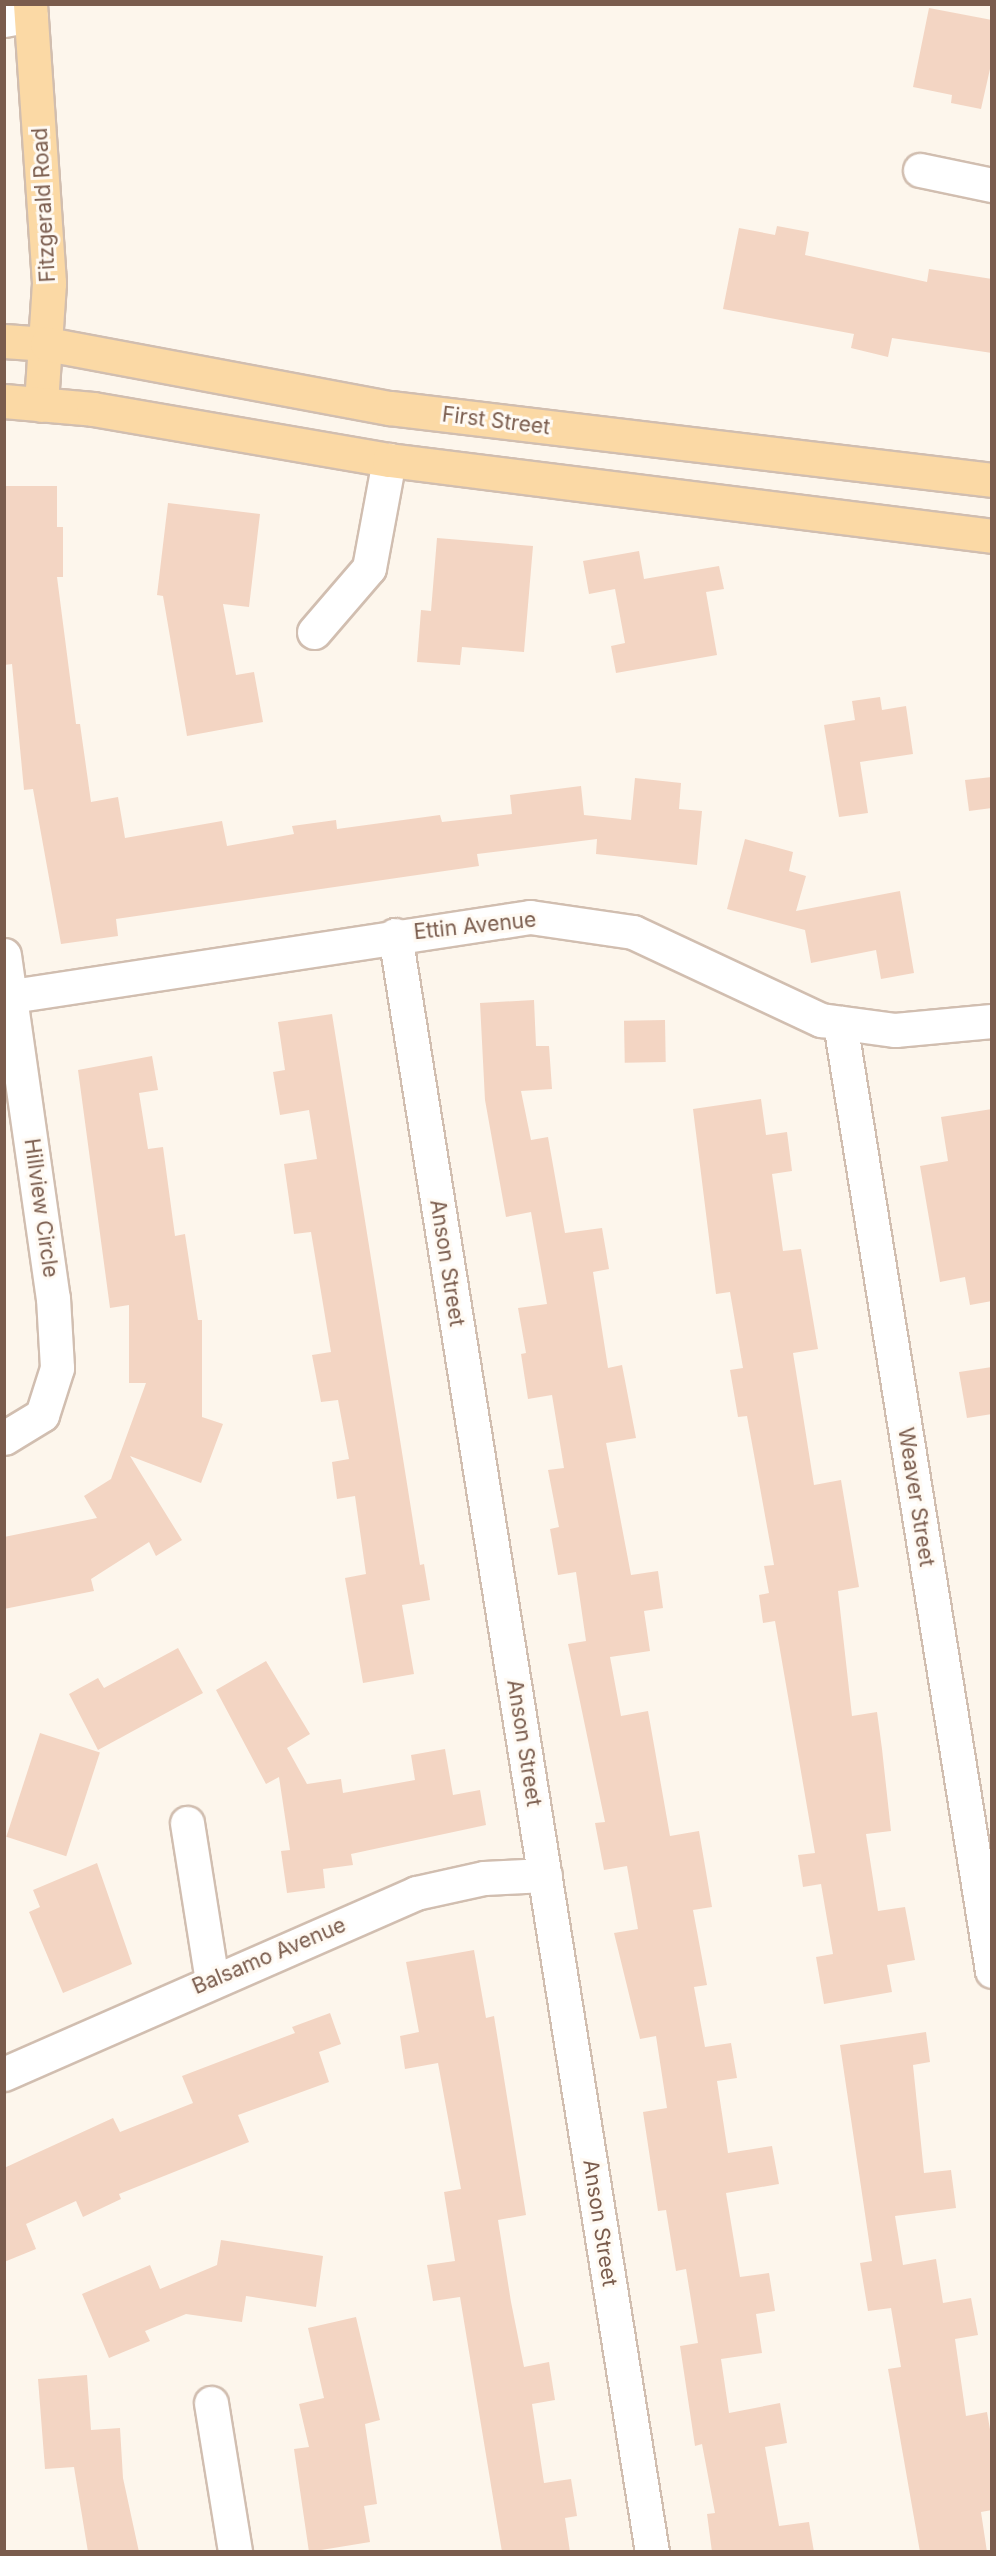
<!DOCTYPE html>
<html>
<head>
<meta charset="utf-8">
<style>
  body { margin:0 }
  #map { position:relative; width:996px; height:2556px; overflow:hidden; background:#fdf6ec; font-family:Inter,sans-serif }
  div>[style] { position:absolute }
  .building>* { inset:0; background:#f3d5c3; transform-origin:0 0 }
  .roads { filter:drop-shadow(2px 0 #d1beb0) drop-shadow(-2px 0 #d1beb0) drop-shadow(0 2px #d1beb0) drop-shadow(0 -2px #d1beb0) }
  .minor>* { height:33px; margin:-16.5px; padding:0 16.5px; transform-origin:16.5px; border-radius:16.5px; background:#fff }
  .major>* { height:33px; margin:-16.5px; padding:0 16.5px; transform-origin:16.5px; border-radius:16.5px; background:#fbd9a5 }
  span { translate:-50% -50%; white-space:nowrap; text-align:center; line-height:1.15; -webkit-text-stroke:6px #fffaf3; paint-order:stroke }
  .street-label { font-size:21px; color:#7a5c4d }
  .frame { position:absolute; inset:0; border:6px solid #7a5c4d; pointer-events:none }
</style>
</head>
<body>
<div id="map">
  <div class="building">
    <i style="clip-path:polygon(929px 8px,992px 20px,992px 60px,981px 109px,951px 103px,952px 95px,913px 87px)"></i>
    <i style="clip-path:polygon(777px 226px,809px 232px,805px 255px,927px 282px,929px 269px,992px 279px,992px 353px,892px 338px,888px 357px,851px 348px,854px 334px,723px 309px,739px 228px,775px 235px)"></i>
    <i style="clip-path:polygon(4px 486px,57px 486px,57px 527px,63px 527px,63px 577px,57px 577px,76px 724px,80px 724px,91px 802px,118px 797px,125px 838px,222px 821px,227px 846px,294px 834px,292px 826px,336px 820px,337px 829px,440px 815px,442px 822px,512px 814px,510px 795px,581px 786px,584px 815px,631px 820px,635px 778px,681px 783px,679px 809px,702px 811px,697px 865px,596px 854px,597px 839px,477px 854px,479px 866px,116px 919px,118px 936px,61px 944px,33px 789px,24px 790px,12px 664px,4px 665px)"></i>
    <i style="clip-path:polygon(168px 503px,260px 514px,249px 607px,223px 604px,236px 675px,254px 672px,263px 722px,187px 736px,163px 596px,157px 595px)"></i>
    <i style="clip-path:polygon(437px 538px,533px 546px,524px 652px,462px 647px,460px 665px,417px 662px,421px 610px,431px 611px)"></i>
    <i style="clip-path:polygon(639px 551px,644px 579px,719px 566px,724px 589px,706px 592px,717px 655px,616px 673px,611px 646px,625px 643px,615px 589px,589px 594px,583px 561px)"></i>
    <i style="clip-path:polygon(880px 697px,882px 710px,906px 706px,913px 754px,860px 762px,868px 813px,839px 817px,824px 725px,855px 720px,852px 701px)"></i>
    <i style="clip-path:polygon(992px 777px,992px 808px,969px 811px,965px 780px)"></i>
    <i style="clip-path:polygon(745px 839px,793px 852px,789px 871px,806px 876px,796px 911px,900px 891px,914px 973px,881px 979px,876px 950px,811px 963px,805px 930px,727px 909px)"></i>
    <i style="clip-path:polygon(534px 1000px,536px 1046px,549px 1046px,552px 1089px,521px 1091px,531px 1140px,548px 1137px,565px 1233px,602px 1228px,609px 1269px,593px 1272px,608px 1368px,622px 1365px,636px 1438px,606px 1443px,631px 1575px,658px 1571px,663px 1608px,644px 1611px,650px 1651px,610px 1657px,621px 1716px,648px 1711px,670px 1836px,699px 1831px,712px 1907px,693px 1910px,707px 1985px,694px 1987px,705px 2047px,731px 2043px,737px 2078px,717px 2081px,728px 2153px,772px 2146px,779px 2184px,726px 2193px,740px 2277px,769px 2273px,775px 2311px,756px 2314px,762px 2353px,721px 2359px,729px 2413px,780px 2403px,787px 2443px,765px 2447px,779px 2526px,809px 2522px,814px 2552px,712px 2552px,707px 2514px,715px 2513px,702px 2444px,695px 2446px,680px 2346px,698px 2343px,686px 2269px,676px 2271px,666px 2210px,658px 2211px,643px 2112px,667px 2108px,656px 2036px,640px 2039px,614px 1933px,638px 1929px,627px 1866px,604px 1870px,595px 1823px,605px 1822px,568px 1644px,586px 1641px,576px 1572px,558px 1575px,550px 1529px,559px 1527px,548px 1470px,564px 1468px,552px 1395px,528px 1399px,521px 1354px,526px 1353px,518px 1308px,547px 1304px,531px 1212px,506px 1217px,485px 1100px,480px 1003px)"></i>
    <i style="clip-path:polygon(332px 1014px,420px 1565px,424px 1564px,430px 1600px,402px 1605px,414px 1674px,363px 1683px,345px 1578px,366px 1574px,355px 1496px,337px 1499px,332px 1462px,349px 1459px,338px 1400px,321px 1402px,312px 1355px,331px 1352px,311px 1232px,294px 1234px,284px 1164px,317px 1159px,309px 1110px,280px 1115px,273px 1072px,285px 1070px,278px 1022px)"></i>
    <i style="left:665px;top:1020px;width:42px;height:41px;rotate:89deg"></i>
    <i style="clip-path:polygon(152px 1056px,158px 1090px,139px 1093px,148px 1149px,163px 1147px,175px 1236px,185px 1234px,198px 1320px,202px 1320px,202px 1417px,223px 1424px,201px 1483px,130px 1456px,182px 1540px,156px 1556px,149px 1542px,91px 1579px,94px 1591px,4px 1609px,4px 1537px,97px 1518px,84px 1496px,111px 1479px,146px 1383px,129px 1383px,129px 1305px,110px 1308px,78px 1070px)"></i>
    <i style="clip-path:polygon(761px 1099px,766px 1135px,787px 1132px,792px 1171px,772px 1174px,783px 1251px,801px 1249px,818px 1349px,793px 1353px,814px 1485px,841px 1480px,859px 1587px,838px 1591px,852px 1716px,877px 1712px,882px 1749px,891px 1831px,866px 1834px,878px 1911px,905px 1907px,915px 1960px,887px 1965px,892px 1992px,824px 2004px,816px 1957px,833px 1954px,821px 1884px,803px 1887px,798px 1855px,815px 1853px,775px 1621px,763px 1623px,759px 1595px,769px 1593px,764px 1566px,774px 1565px,747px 1416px,738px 1417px,730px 1370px,743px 1368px,730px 1292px,716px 1294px,693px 1109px)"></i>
    <i style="clip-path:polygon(992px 1109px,992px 1301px,970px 1305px,965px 1277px,940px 1282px,920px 1166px,948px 1161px,941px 1117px)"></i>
    <i style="clip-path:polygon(992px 1367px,992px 1414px,967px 1418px,959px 1372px)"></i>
    <i style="clip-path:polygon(178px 1648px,203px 1693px,98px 1750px,69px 1694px,98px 1678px,104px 1688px)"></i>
    <i style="clip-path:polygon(266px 1661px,310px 1734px,287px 1748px,307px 1784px,341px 1779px,343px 1793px,415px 1780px,411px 1755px,445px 1749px,453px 1795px,480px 1790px,486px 1825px,351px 1854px,353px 1865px,323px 1869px,325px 1888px,287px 1893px,281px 1851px,290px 1850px,279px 1777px,266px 1784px,216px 1690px)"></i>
    <i style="left:40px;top:1733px;width:63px;height:109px;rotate:18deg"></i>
    <i style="clip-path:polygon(97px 1863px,132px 1964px,63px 1993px,29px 1912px,40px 1907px,33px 1890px)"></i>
    <i style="clip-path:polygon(474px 1950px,486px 2018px,494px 2016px,526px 2215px,498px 2220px,511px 2302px,524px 2367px,549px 2362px,555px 2400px,532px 2404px,544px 2483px,571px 2479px,577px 2516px,565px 2518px,570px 2552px,502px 2552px,460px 2297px,433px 2301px,427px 2265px,455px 2261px,444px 2192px,461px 2189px,438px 2063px,405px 2069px,400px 2036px,419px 2032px,406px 1962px)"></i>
    <i style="clip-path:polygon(330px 2013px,341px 2044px,319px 2052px,329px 2082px,238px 2115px,249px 2142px,119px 2194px,121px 2199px,83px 2217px,76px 2201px,26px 2224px,36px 2249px,4px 2262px,4px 2168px,113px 2118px,120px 2132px,193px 2103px,182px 2076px,295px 2033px,292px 2027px)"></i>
    <i style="clip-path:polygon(926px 2032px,930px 2062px,913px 2065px,924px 2173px,951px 2170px,956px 2208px,895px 2216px,903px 2265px,936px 2259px,943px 2303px,971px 2298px,978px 2335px,955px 2339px,966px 2416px,987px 2412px,992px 2441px,992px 2510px,981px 2512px,987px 2552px,920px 2552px,888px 2369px,901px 2367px,891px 2308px,868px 2311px,860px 2263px,872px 2261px,840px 2045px)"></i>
    <i style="clip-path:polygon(221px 2240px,323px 2256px,316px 2307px,246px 2296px,242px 2322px,186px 2314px,145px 2331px,150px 2341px,109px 2358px,82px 2294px,150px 2265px,160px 2289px,217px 2265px)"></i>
    <i style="clip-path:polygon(356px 2317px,380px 2420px,365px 2424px,377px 2504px,364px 2506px,370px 2542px,309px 2552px,294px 2449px,309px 2447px,299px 2404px,324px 2398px,308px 2328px)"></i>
    <i style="clip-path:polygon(87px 2375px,91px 2430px,120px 2428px,123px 2478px,139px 2552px,88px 2552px,74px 2467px,45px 2469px,38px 2379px)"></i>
  </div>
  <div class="roads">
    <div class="minor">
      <i style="left:4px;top:20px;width:27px;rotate:-10deg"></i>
      <i style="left:920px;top:170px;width:74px;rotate:11.8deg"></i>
      <i style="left:314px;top:632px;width:84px;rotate:-49.3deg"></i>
      <i style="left:369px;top:568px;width:110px;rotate:-79.5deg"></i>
      <i style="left:395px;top:935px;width:1637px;rotate:80.97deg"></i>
      <i style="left:4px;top:955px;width:346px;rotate:81.9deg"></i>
      <i style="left:53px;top:1298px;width:70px;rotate:86.7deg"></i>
      <i style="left:57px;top:1368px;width:49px;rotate:107.7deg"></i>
      <i style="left:42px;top:1415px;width:44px;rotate:148.8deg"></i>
      <i style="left:12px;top:996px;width:524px;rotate:-8.67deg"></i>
      <i style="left:530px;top:917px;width:104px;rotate:8.3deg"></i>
      <i style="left:633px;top:932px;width:208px;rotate:25.1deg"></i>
      <i style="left:821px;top:1020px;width:75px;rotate:7.7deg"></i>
      <i style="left:895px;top:1030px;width:97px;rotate:-5.3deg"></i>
      <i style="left:840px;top:1023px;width:960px;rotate:80.89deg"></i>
      <i style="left:187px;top:1823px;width:159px;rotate:81deg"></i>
      <i style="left:4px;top:2074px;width:450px;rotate:-23.7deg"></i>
      <i style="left:416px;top:1893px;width:70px;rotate:-12.4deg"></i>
      <i style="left:484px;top:1878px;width:61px;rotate:-2.8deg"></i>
      <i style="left:211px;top:2403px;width:151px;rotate:80.8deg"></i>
    </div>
    <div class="major">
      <i style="left:30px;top:4px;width:280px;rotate:86.1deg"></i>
      <i style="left:49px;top:283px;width:122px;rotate:93.8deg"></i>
      <i style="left:4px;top:341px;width:43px;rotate:4deg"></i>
      <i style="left:47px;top:344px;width:349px;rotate:10.6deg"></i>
      <i style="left:390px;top:408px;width:606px;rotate:6.82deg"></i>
      <i style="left:4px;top:401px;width:89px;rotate:5.1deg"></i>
      <i style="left:93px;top:409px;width:300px;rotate:9.8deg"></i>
      <i style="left:389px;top:460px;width:608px;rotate:7.18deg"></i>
    </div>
  </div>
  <div class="street-label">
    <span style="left:44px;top:205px;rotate:-93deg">Fitzgerald Road</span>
    <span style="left:496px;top:421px;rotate:7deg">First Street</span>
    <span style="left:475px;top:926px;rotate:-6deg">Ettin Avenue</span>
    <span style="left:41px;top:1208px;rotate:82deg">Hillview Circle</span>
    <span style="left:447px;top:1263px;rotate:81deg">Anson Street</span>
    <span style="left:916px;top:1497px;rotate:81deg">Weaver Street</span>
    <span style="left:524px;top:1743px;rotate:81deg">Anson Street</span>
    <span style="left:269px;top:1956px;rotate:-23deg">Balsamo Avenue</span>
    <span style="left:600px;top:2223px;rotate:81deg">Anson Street</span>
  </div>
  <div class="frame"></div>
</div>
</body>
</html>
